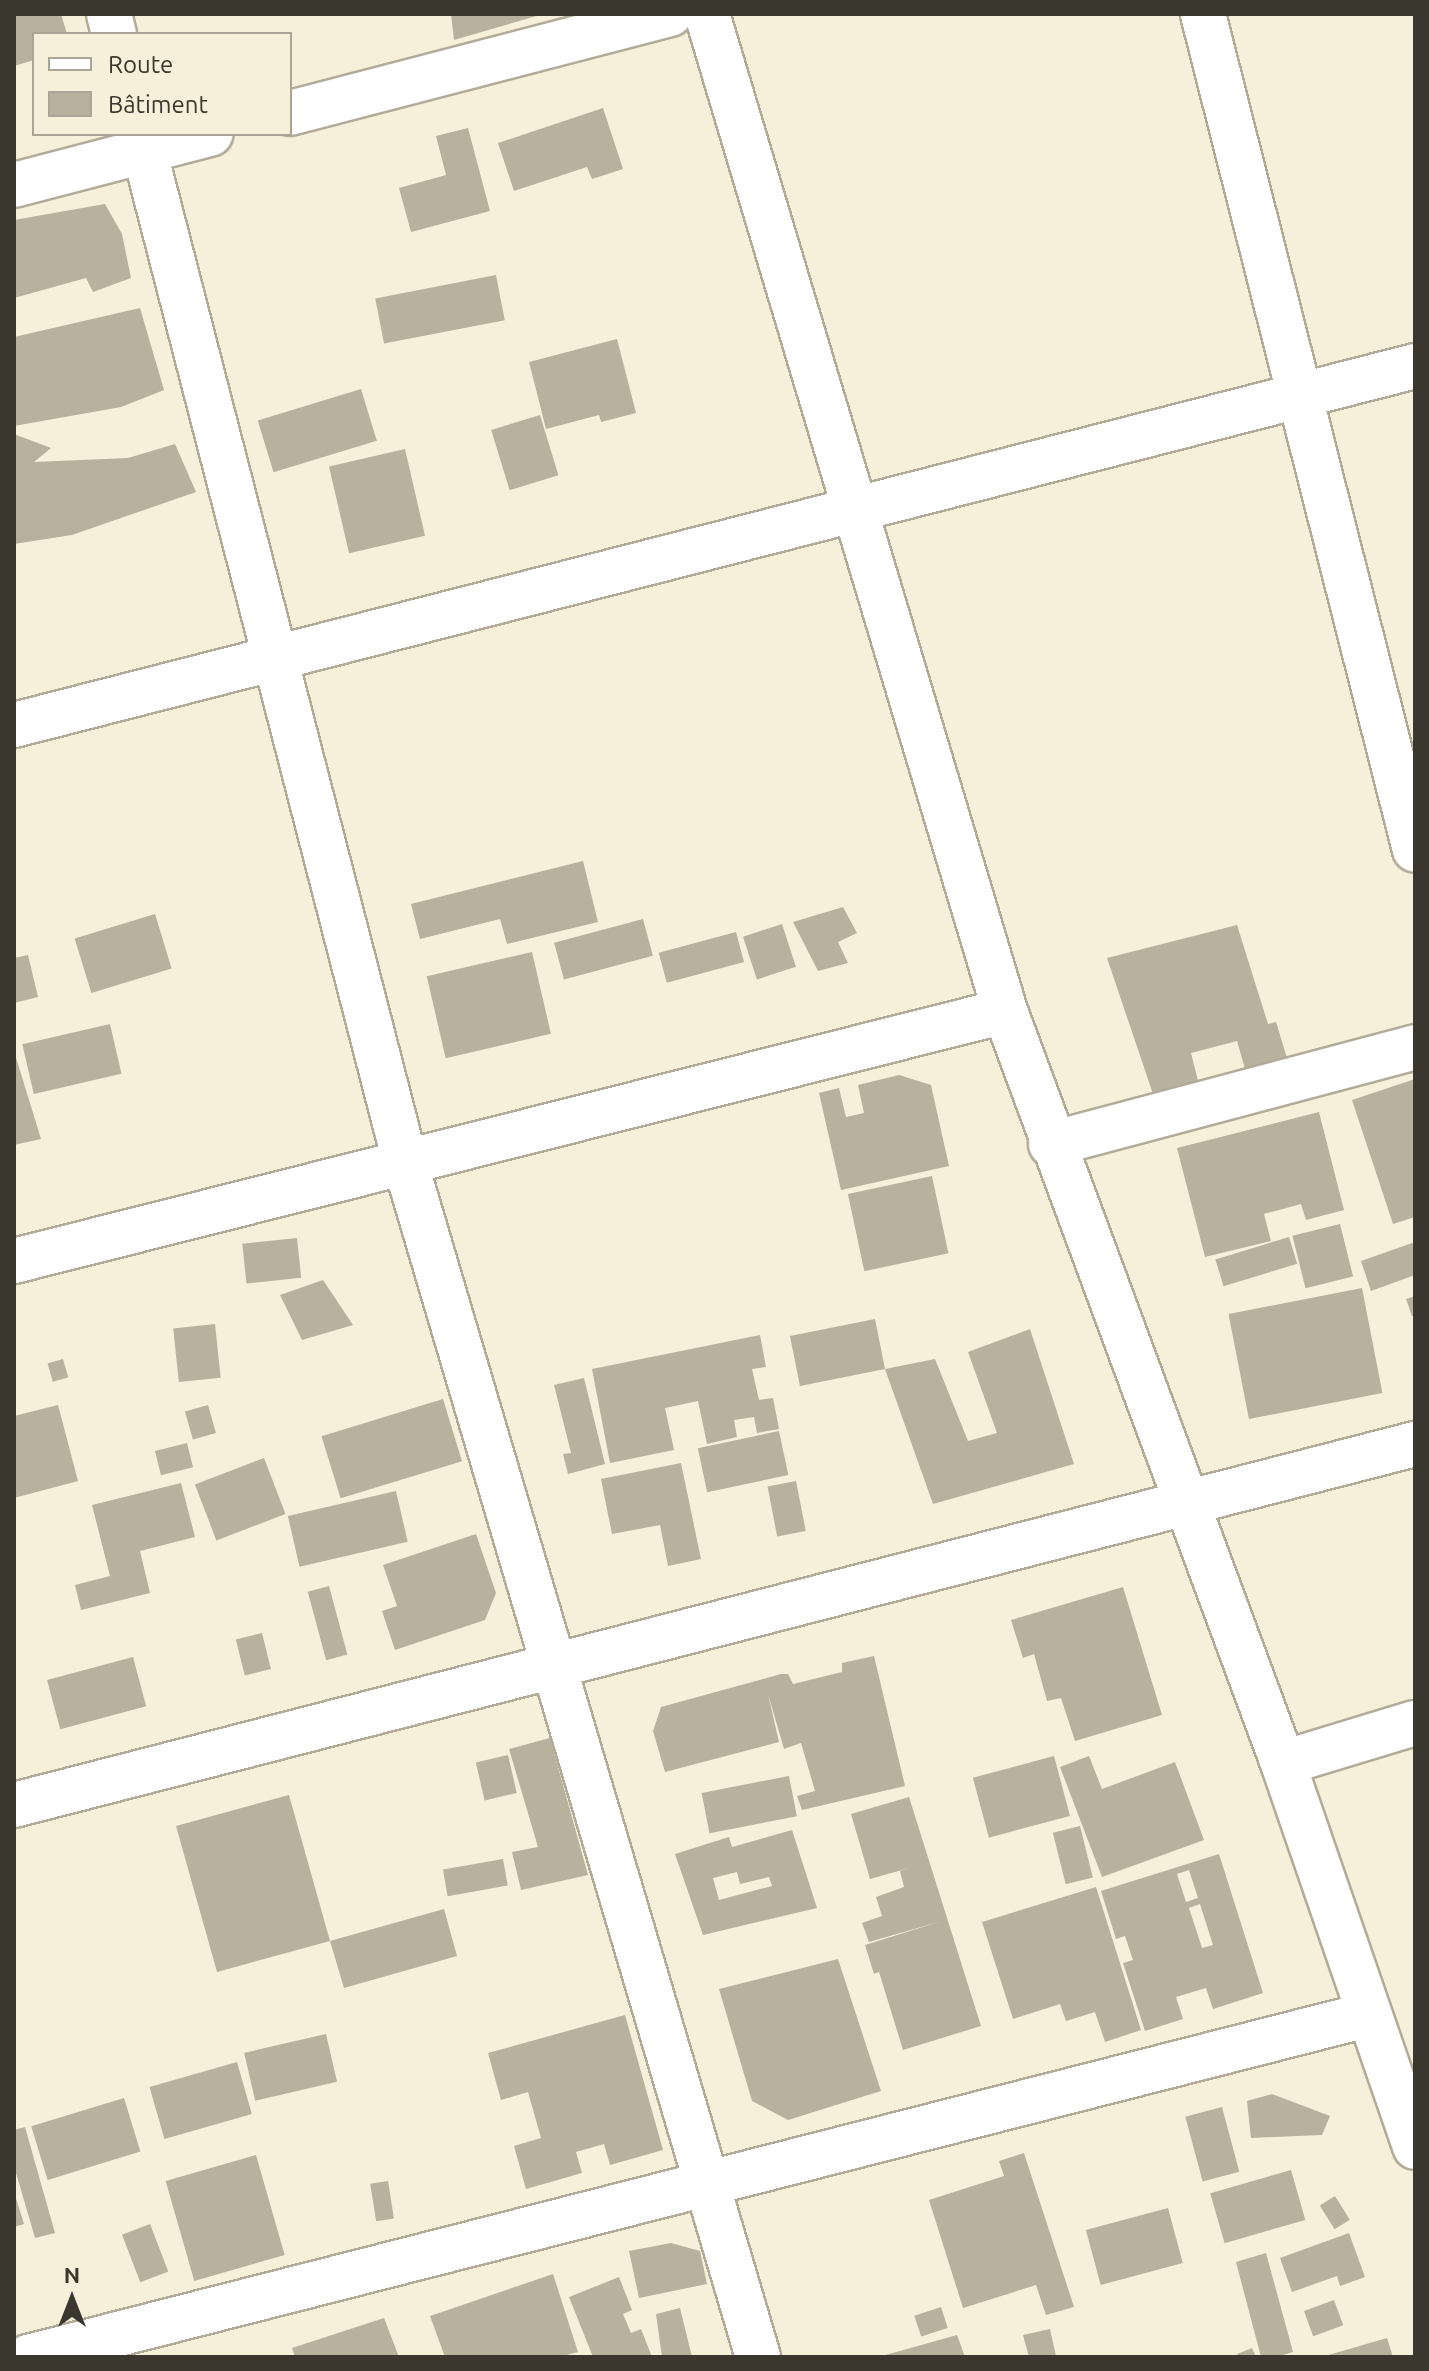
<!DOCTYPE html>
<html>
<head>
<meta charset="utf-8">
<style>
  body { margin:0 }
  #map { position:relative; width:1429px; height:2371px; overflow:hidden; background:#f6efda; font-family:Ubuntu,sans-serif }
  div>[style] { position:absolute }
  .building>* { inset:0; background:#b8b19e; transform-origin:0 0 }
  .roads { filter:drop-shadow(2px 0 #b2ab98) drop-shadow(-2px 0 #b2ab98) drop-shadow(0 2px #b2ab98) drop-shadow(0 -2px #b2ab98) }
  .street>* { height:44px; margin:-22px; padding:0 22px; transform-origin:22px; border-radius:22px; background:#fff }
  span { translate:-50% -50%; white-space:nowrap; text-align:center; line-height:1.15; -webkit-text-stroke:6px #f6efda; paint-order:stroke }
  .frame { position:absolute; inset:0; border:16px solid #3a372f; pointer-events:none }
  .legend { position:absolute; left:32px; top:32px; width:260px; height:104px; box-sizing:border-box; background:#f6efda; border:2px solid #aba596; margin:0; padding:10px 14px; list-style:none; font-size:24px; color:#3a372f }
  .legend li { display:flex; align-items:center; gap:16px; height:40px }
  .legend b { width:40px; border:2px solid #aba596 }
  .north { position:absolute; left:32px; top:2259px; width:80px; height:80px; -webkit-text-stroke:6px #f6efda; paint-order:stroke; rotate:0deg; font-size:22px; font-weight:700; line-height:32px; text-align:center; color:#3a372f }
  .north::after { content:''; display:block; margin:auto; width:28px; height:36px; background:#3a372f; clip-path:polygon(50% 0,100% 100%,50% 72%,0 100%) }
</style>
</head>
<body>
<div id="map">
  <div class="building">
    <i style="clip-path:polygon(14px 14px,61px 14px,67px 34px,34px 34px,34px 60px,14px 66px)"></i>
    <i style="clip-path:polygon(451px 14px,540px 14px,540px 15px,454px 40px)"></i>
    <i style="clip-path:polygon(603px 108px,623px 169px,592px 179px,587px 167px,514px 191px,498px 143px)"></i>
    <i style="clip-path:polygon(468px 128px,490px 211px,411px 232px,399px 188px,446px 175px,436px 136px)"></i>
    <i style="clip-path:polygon(105px 204px,122px 234px,131px 278px,93px 292px,86px 278px,14px 298px,14px 220px)"></i>
    <i style="left:496px;top:275px;width:46px;height:123px;rotate:79deg"></i>
    <i style="clip-path:polygon(140px 308px,164px 390px,121px 407px,14px 426px,14px 337px)"></i>
    <i style="clip-path:polygon(617px 339px,636px 413px,601px 422px,599px 415px,546px 429px,529px 362px)"></i>
    <i style="left:361px;top:389px;width:54px;height:108px;rotate:73deg"></i>
    <i style="left:540px;top:415px;width:63px;height:51px;rotate:73deg"></i>
    <i style="clip-path:polygon(14px 434px,51px 448px,34px 462px,128px 458px,175px 444px,196px 492px,72px 535px,14px 544px)"></i>
    <i style="left:405px;top:449px;width:89px;height:78px;rotate:77deg"></i>
    <i style="clip-path:polygon(583px 861px,598px 922px,507px 944px,500px 919px,420px 939px,411px 904px)"></i>
    <i style="clip-path:polygon(843px 907px,857px 933px,838px 942px,848px 963px,818px 971px,793px 922px)"></i>
    <i style="left:155px;top:914px;width:57px;height:84px;rotate:73deg"></i>
    <i style="left:643px;top:919px;width:38px;height:92px;rotate:75deg"></i>
    <i style="left:782px;top:924px;width:45px;height:41px;rotate:72deg"></i>
    <i style="clip-path:polygon(1237px 925px,1268px 1024px,1276px 1022px,1287px 1058px,1245px 1069px,1237px 1041px,1191px 1053px,1198px 1081px,1153px 1094px,1107px 958px)"></i>
    <i style="left:736px;top:932px;width:31px;height:80px;rotate:75deg"></i>
    <i style="left:532px;top:952px;width:84px;height:108px;rotate:77deg"></i>
    <i style="clip-path:polygon(28px 955px,38px 997px,14px 1003px,14px 958px)"></i>
    <i style="left:110px;top:1024px;width:51px;height:90px;rotate:77deg"></i>
    <i style="clip-path:polygon(14px 1051px,41px 1139px,14px 1145px)"></i>
    <i style="clip-path:polygon(899px 1075px,931px 1085px,949px 1166px,841px 1190px,819px 1093px,839px 1088px,846px 1117px,864px 1113px,858px 1085px)"></i>
    <i style="clip-path:polygon(1415px 1079px,1415px 1217px,1393px 1224px,1352px 1100px)"></i>
    <i style="clip-path:polygon(1319px 1112px,1344px 1210px,1306px 1220px,1301px 1204px,1264px 1214px,1271px 1241px,1205px 1257px,1177px 1148px)"></i>
    <i style="left:932px;top:1176px;width:79px;height:86px;rotate:78deg"></i>
    <i style="left:1340px;top:1224px;width:54px;height:49px;rotate:76deg"></i>
    <i style="left:1289px;top:1237px;width:28px;height:77px;rotate:73deg"></i>
    <i style="left:297px;top:1238px;width:40px;height:55px;rotate:84deg"></i>
    <i style="clip-path:polygon(1415px 1242px,1415px 1275px,1371px 1291px,1361px 1261px)"></i>
    <i style="clip-path:polygon(323px 1280px,353px 1325px,302px 1340px,280px 1295px)"></i>
    <i style="left:1362px;top:1288px;width:107px;height:136px;rotate:79deg"></i>
    <i style="clip-path:polygon(1415px 1296px,1415px 1315px,1412px 1316px,1406px 1299px)"></i>
    <i style="clip-path:polygon(875px 1319px,885px 1369px,935px 1359px,968px 1441px,997px 1433px,968px 1352px,1030px 1329px,1074px 1464px,933px 1504px,885px 1369px,800px 1386px,790px 1336px)"></i>
    <i style="left:215px;top:1324px;width:54px;height:42px;rotate:84deg"></i>
    <i style="clip-path:polygon(760px 1335px,766px 1367px,752px 1369px,759px 1400px,773px 1398px,779px 1429px,757px 1433px,754px 1417px,734px 1420px,737px 1437px,707px 1444px,698px 1401px,665px 1408px,674px 1450px,610px 1463px,592px 1369px)"></i>
    <i style="left:63px;top:1359px;width:19px;height:16px;rotate:74deg"></i>
    <i style="clip-path:polygon(584px 1378px,605px 1464px,568px 1474px,563px 1454px,571px 1453px,554px 1385px)"></i>
    <i style="left:443px;top:1399px;width:65px;height:127px;rotate:73deg"></i>
    <i style="clip-path:polygon(58px 1405px,78px 1481px,14px 1498px,14px 1416px)"></i>
    <i style="left:208px;top:1405px;width:29px;height:24px;rotate:74deg"></i>
    <i style="left:779px;top:1431px;width:45px;height:83px;rotate:78deg"></i>
    <i style="left:187px;top:1443px;width:25px;height:33px;rotate:76deg"></i>
    <i style="left:264px;top:1458px;width:60px;height:74px;rotate:69deg"></i>
    <i style="clip-path:polygon(681px 1463px,701px 1559px,668px 1566px,660px 1525px,612px 1534px,601px 1479px)"></i>
    <i style="left:796px;top:1481px;width:51px;height:29px;rotate:79deg"></i>
    <i style="clip-path:polygon(181px 1483px,195px 1537px,140px 1551px,150px 1593px,81px 1610px,75px 1585px,110px 1576px,92px 1505px)"></i>
    <i style="left:396px;top:1491px;width:52px;height:111px;rotate:77deg"></i>
    <i style="clip-path:polygon(476px 1534px,496px 1593px,485px 1620px,395px 1650px,382px 1611px,397px 1606px,383px 1565px)"></i>
    <i style="left:329px;top:1586px;width:71px;height:22px;rotate:75deg"></i>
    <i style="clip-path:polygon(1123px 1587px,1162px 1715px,1075px 1741px,1061px 1698px,1047px 1701px,1034px 1654px,1023px 1658px,1011px 1620px)"></i>
    <i style="left:262px;top:1633px;width:37px;height:27px;rotate:76deg"></i>
    <i style="clip-path:polygon(874px 1656px,905px 1786px,802px 1810px,797px 1796px,815px 1791px,801px 1743px,784px 1749px,768px 1694px,779px 1742px,665px 1772px,653px 1731px,661px 1707px,781px 1674px,788px 1674px,793px 1684px,842px 1672px,842px 1663px)"></i>
    <i style="left:133px;top:1657px;width:51px;height:89px;rotate:75deg"></i>
    <i style="clip-path:polygon(550px 1738px,588px 1875px,521px 1890px,512px 1852px,538px 1847px,509px 1749px)"></i>
    <i style="left:508px;top:1755px;width:39px;height:33px;rotate:77deg"></i>
    <i style="left:1054px;top:1756px;width:62px;height:84px;rotate:75deg"></i>
    <i style="clip-path:polygon(1089px 1756px,1102px 1789px,1175px 1762px,1204px 1840px,1102px 1877px,1060px 1767px)"></i>
    <i style="left:789px;top:1776px;width:41px;height:89px;rotate:79deg"></i>
    <i style="clip-path:polygon(289px 1795px,330px 1941px,444px 1909px,457px 1956px,344px 1988px,330px 1941px,217px 1972px,176px 1826px)"></i>
    <i style="clip-path:polygon(909px 1797px,981px 2026px,903px 2050px,879px 1972px,874px 1974px,865px 1945px,942px 1921px,869px 1942px,862px 1923px,882px 1916px,876px 1897px,904px 1887px,900px 1871px,909px 1868px,870px 1879px,851px 1814px)"></i>
    <i style="left:1080px;top:1826px;width:53px;height:28px;rotate:76deg"></i>
    <i style="clip-path:polygon(evenodd,792px 1830px,817px 1908px,703px 1935px,675px 1854px,729px 1837px,732px 1847px,792px 1830px,737px 1872px,740px 1884px,769px 1877px,772px 1886px,719px 1900px,713px 1878px,737px 1872px)"></i>
    <i style="clip-path:polygon(evenodd,1219px 1854px,1263px 1993px,1213px 2009px,1206px 1988px,1176px 1997px,1183px 2019px,1145px 2031px,1123px 1963px,1133px 1960px,1125px 1936px,1116px 1939px,1101px 1891px,1219px 1854px,1189px 1870px,1198px 1898px,1186px 1902px,1177px 1874px,1189px 1870px,1219px 1854px,1200px 1904px,1213px 1945px,1202px 1948px,1189px 1908px,1200px 1904px)"></i>
    <i style="left:503px;top:1859px;width:27px;height:61px;rotate:80deg"></i>
    <i style="clip-path:polygon(1096px 1887px,1141px 2030px,1105px 2042px,1095px 2012px,1066px 2021px,1060px 2004px,1013px 2019px,982px 1922px)"></i>
    <i style="clip-path:polygon(838px 1959px,881px 2091px,788px 2120px,752px 2101px,719px 1989px)"></i>
    <i style="clip-path:polygon(625px 2015px,663px 2150px,610px 2165px,604px 2144px,576px 2152px,582px 2173px,526px 2189px,514px 2146px,541px 2138px,528px 2092px,501px 2100px,488px 2053px)"></i>
    <i style="left:326px;top:2034px;width:49px;height:84px;rotate:77deg"></i>
    <i style="left:237px;top:2062px;width:54px;height:91px;rotate:74deg"></i>
    <i style="clip-path:polygon(1272px 2094px,1330px 2116px,1322px 2135px,1251px 2138px,1247px 2101px)"></i>
    <i style="left:124px;top:2098px;width:56px;height:97px;rotate:73deg"></i>
    <i style="left:1222px;top:2107px;width:67px;height:38px;rotate:75deg"></i>
    <i style="clip-path:polygon(25px 2127px,55px 2233px,35px 2238px,14px 2166px,14px 2130px)"></i>
    <i style="clip-path:polygon(1024px 2153px,1074px 2307px,1046px 2315px,1036px 2285px,963px 2308px,929px 2200px,1004px 2176px,999px 2161px)"></i>
    <i style="left:256px;top:2155px;width:104px;height:94px;rotate:74deg"></i>
    <i style="left:1291px;top:2170px;width:52px;height:84px;rotate:74deg"></i>
    <i style="left:388px;top:2181px;width:38px;height:18px;rotate:81deg"></i>
    <i style="clip-path:polygon(14px 2192px,24px 2224px,14px 2227px)"></i>
    <i style="left:1335px;top:2196px;width:28px;height:18px;rotate:58deg"></i>
    <i style="left:1168px;top:2208px;width:57px;height:85px;rotate:75deg"></i>
    <i style="left:150px;top:2224px;width:51px;height:30px;rotate:69deg"></i>
    <i style="clip-path:polygon(1349px 2233px,1365px 2277px,1340px 2286px,1337px 2276px,1292px 2292px,1280px 2258px)"></i>
    <i style="clip-path:polygon(671px 2243px,700px 2251px,707px 2284px,639px 2298px,629px 2251px)"></i>
    <i style="clip-path:polygon(1266px 2253px,1293px 2352px,1276px 2357px,1261px 2357px,1236px 2262px)"></i>
    <i style="clip-path:polygon(553px 2274px,578px 2352px,559px 2357px,445px 2357px,430px 2316px)"></i>
    <i style="clip-path:polygon(619px 2277px,632px 2310px,623px 2314px,631px 2333px,641px 2329px,652px 2357px,593px 2357px,569px 2297px)"></i>
    <i style="left:1334px;top:2300px;width:27px;height:32px;rotate:70deg"></i>
    <i style="left:941px;top:2307px;width:22px;height:28px;rotate:72deg"></i>
    <i style="clip-path:polygon(680px 2308px,692px 2357px,662px 2357px,656px 2314px)"></i>
    <i style="clip-path:polygon(384px 2318px,399px 2357px,295px 2357px,292px 2348px)"></i>
    <i style="clip-path:polygon(1050px 2329px,1056px 2356px,1029px 2357px,1023px 2335px)"></i>
    <i style="clip-path:polygon(957px 2335px,965px 2357px,882px 2357px,882px 2356px)"></i>
    <i style="clip-path:polygon(1387px 2338px,1393px 2357px,1325px 2357px,1325px 2356px)"></i>
    <i style="clip-path:polygon(1252px 2348px,1256px 2357px,1238px 2357px,1237px 2354px)"></i>
  </div>
  <div class="roads">
    <div class="street">
      <i style="left:109px;top:14px;width:21px;rotate:76deg"></i>
      <i style="left:707px;top:14px;width:1041px;rotate:73.36deg"></i>
      <i style="left:1005px;top:1011px;width:802px;rotate:69.71deg"></i>
      <i style="left:1283px;top:1763px;width:406px;rotate:71deg"></i>
      <i style="left:1203px;top:14px;width:862px;rotate:75.77deg"></i>
      <i style="left:290px;top:113px;width:393px;rotate:-14.6deg"></i>
      <i style="left:140px;top:134px;width:1062px;rotate:75.54deg"></i>
      <i style="left:405px;top:1162px;width:1246px;rotate:73.54deg"></i>
      <i style="left:14px;top:185px;width:203px;rotate:-14.6deg"></i>
      <i style="left:14px;top:725px;width:1446px;rotate:-14.37deg"></i>
      <i style="left:1051px;top:1144px;width:377px;rotate:-14.9deg"></i>
      <i style="left:14px;top:1261px;width:1022px;rotate:-14.16deg"></i>
      <i style="left:1283px;top:1763px;width:138px;rotate:-16.9deg"></i>
      <i style="left:14px;top:1805px;width:1447px;rotate:-14.45deg"></i>
      <i style="left:28px;top:2357px;width:1382px;rotate:-14.33deg"></i>
    </div>
  </div>
  <div class="frame"></div>
  <ul class="legend">
  <li><b style="height:10px;background:#fff"></b>Route</li>
  <li><b style="height:22px;background:#b8b19e"></b>Bâtiment</li>
  </ul>
  <div class="north">N</div>
</div>
</body>
</html>
